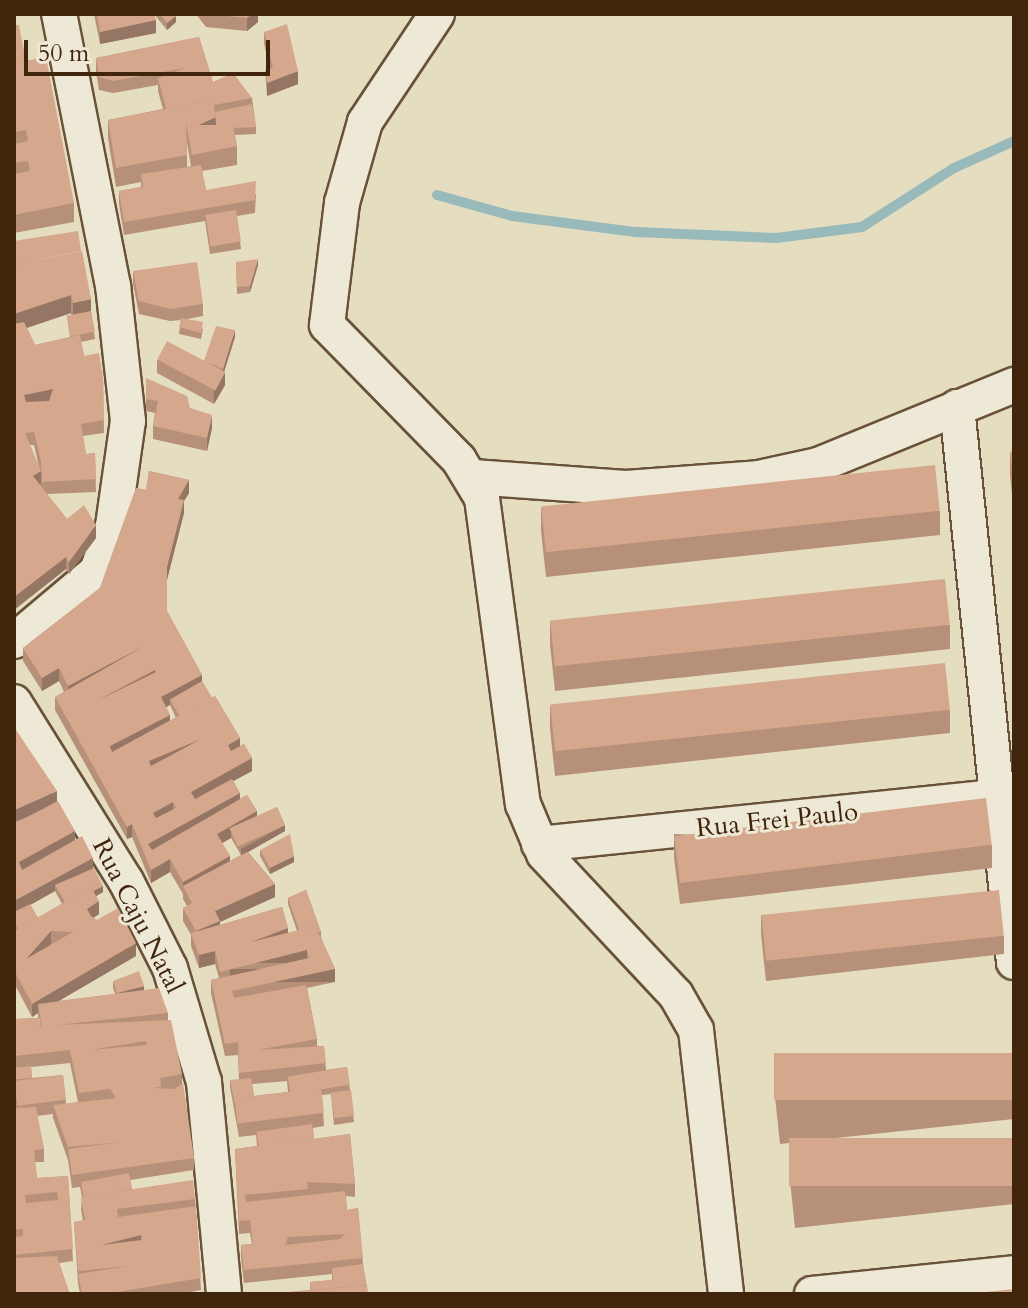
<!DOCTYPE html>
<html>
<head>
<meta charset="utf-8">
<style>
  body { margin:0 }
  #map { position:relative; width:1028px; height:1308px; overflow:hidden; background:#e5ddc0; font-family:Cardo,serif }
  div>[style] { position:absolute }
  .stream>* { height:10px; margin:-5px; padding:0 5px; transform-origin:5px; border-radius:5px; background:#98babb }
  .roads { filter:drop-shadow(2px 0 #695239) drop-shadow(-2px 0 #695239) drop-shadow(0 2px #695239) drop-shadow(0 -2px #695239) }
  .minor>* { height:34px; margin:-17px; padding:0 17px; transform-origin:17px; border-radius:17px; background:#eee9d6 }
  .wall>* { inset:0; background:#b79079 }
  .shaded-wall>* { inset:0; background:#957563; transform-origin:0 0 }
  .building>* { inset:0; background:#d5a78d; transform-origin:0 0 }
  span { translate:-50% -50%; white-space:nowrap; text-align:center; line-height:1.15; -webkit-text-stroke:6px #eee9d6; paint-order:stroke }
  .street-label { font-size:26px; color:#40240c }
  .frame { position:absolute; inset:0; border:16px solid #40240c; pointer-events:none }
  .scale { position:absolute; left:24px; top:40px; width:246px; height:36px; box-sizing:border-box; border:4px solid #40240c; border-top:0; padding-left:10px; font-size:24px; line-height:28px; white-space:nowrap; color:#40240c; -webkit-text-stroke:6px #eee9d6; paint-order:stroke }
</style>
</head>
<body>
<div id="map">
  <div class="stream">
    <i style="left:437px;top:195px;width:78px;rotate:15.6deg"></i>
    <i style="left:512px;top:216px;width:125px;rotate:7.4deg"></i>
    <i style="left:636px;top:232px;width:140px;rotate:2.5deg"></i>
    <i style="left:776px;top:238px;width:87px;rotate:-7.3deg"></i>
    <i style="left:862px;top:227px;width:109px;rotate:-32.7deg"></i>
    <i style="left:954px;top:168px;width:66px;rotate:-24.2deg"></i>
  </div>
  <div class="roads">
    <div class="minor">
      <i style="left:437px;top:14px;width:130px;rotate:123.7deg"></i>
      <i style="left:365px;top:122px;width:84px;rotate:105.9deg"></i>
      <i style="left:342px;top:203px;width:123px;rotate:97deg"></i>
      <i style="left:327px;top:325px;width:189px;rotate:45.6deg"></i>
      <i style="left:459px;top:460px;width:44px;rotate:58.8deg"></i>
      <i style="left:482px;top:498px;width:309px;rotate:82.4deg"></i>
      <i style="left:523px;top:804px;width:54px;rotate:67.2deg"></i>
      <i style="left:544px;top:854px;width:193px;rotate:46.9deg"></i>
      <i style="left:676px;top:995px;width:40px;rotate:60.3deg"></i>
      <i style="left:696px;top:1030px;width:266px;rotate:83.5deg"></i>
      <i style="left:957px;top:407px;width:558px;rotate:84.14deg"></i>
      <i style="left:473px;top:477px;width:153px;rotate:4.1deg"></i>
      <i style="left:626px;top:488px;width:132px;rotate:-4.3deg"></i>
      <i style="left:758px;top:478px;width:61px;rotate:-12.2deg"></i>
      <i style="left:818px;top:465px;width:212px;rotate:-22.2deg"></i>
      <i style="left:14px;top:641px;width:109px;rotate:-40.1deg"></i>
      <i style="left:97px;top:571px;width:48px;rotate:-70.4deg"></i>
      <i style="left:113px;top:526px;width:106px;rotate:-81.9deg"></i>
      <i style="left:128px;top:421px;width:136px;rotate:-96.3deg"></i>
      <i style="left:113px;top:286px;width:277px;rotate:-101.2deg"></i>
      <i style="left:14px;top:702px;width:211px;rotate:58deg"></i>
      <i style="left:126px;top:881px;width:97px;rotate:63.2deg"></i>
      <i style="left:170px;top:968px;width:119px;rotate:73.4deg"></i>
      <i style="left:204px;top:1082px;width:213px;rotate:84.6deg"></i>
      <i style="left:539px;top:844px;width:478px;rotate:-5.9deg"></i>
      <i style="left:812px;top:1294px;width:203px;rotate:-5.9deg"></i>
    </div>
  </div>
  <div class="wall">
    <i style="clip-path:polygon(94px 14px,175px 14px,176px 22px,167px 30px,154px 14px,156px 33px,100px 44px)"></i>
    <i style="clip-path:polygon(196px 14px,258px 14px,258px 22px,247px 31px,206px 27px)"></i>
    <i style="clip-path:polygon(14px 20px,15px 25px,26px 61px,74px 203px,74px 222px,14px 233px)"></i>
    <i style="clip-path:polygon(264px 32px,298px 84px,267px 96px,265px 70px,270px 69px,264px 44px)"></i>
    <i style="clip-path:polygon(evenodd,199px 37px,213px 82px,252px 98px,256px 127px,256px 134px,235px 135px,237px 146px,237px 165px,202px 171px,206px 190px,256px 194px,255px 213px,237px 216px,241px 249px,210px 254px,205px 221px,124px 235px,119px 204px,119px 191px,141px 187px,141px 182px,116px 187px,108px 138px,108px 120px,163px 109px,158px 91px,158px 85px,113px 93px,99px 90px,96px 71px,96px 58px,199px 37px,187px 143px,191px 166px,187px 167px,187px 143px)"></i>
    <i style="clip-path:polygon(evenodd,14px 241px,91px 311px,95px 339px,81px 342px,84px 356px,103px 378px,104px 433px,83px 436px,86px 454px,95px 453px,96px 492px,47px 494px,67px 519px,96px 538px,69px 574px,66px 569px,14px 610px,14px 241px,71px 313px,71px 315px,67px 316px,70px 337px,35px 345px,27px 328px,71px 313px,14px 241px,30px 445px,34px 445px,39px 467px,30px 445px)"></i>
    <i style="clip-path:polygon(236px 262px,258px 265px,250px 292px,237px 294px)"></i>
    <i style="clip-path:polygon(133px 271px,203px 304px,203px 316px,187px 319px,203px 329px,201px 339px,179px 334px,181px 320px,170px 321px,139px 314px,133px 284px)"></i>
    <i style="clip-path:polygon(235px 337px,224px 372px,225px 385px,214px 404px,157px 373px,157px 360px,204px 361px)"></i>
    <i style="clip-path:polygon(146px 378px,190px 408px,212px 428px,207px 451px,153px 439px,153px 426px,155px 413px,146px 411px)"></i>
    <i style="clip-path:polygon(1014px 451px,1014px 514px,1010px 475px,1010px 452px)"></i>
    <i style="clip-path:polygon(evenodd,149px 471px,189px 480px,189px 493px,184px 501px,184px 513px,167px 579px,167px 611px,202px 675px,202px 681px,212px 698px,215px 696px,240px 738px,240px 746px,244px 744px,252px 758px,252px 771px,233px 781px,240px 793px,240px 799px,247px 795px,257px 811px,257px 818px,277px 807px,285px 825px,285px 831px,248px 852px,275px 884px,275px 897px,220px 922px,220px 925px,282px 907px,288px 928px,288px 933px,297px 931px,288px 904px,288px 898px,306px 890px,321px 932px,321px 938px,335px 969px,335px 982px,307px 988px,317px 1039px,317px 1046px,324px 1046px,326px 1070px,347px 1067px,354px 1122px,334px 1125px,331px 1094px,322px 1095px,324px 1126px,313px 1128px,314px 1139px,350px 1134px,355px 1184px,355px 1197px,346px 1196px,347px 1210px,358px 1208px,363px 1264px,368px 1294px,270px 1294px,310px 1290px,310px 1282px,332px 1280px,332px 1274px,244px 1283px,241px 1258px,241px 1245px,252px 1244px,250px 1233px,239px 1234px,235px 1149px,257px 1146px,256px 1135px,239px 1137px,230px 1087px,230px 1080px,239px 1080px,238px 1055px,225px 1056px,211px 993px,211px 980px,219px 978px,215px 964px,199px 968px,191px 946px,191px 935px,183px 921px,183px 908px,187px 906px,183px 899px,183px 894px,170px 872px,151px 883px,132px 837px,127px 839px,55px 710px,55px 697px,64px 692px,59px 681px,42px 691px,23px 661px,23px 648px,100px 588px,136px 488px,146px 490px,149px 471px,170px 705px,176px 718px,170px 721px,170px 715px,166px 707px,170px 705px,149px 471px,231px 838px,241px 855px,230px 861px,230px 856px,222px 843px,231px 838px,149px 471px,287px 1081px,288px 1092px,254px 1096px,252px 1084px,287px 1081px)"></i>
    <i style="clip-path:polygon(541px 507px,940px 511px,940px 535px,546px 577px,541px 531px)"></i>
    <i style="clip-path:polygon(550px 621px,950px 625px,950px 649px,555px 691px,550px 645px)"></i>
    <i style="clip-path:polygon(550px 706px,950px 710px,950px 733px,555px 776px,550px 729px)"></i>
    <i style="clip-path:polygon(evenodd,57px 802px,75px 840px,93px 868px,103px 892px,96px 896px,99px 914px,93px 918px,136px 956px,58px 1001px,115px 994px,113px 988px,113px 981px,144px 990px,168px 1013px,168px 1020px,182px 1074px,182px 1084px,194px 1158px,194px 1170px,130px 1180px,132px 1189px,195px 1199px,201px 1290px,180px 1294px,80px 1294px,78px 1283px,74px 1222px,83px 1221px,81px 1210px,82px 1197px,80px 1187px,72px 1188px,68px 1160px,53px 1118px,53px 1114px,37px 1116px,44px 1149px,44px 1162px,35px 1162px,37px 1178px,68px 1176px,73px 1261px,60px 1263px,14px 1294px,14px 1019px,38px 1018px,38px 1013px,32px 1017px,14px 983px,14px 931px,16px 930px,14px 927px,14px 824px,57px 802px,55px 891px,62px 904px,38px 918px,30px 905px,55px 891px,57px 802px,70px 1063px,78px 1102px,66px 1104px,63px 1075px,32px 1078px,31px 1067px,70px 1063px)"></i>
    <i style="clip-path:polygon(674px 834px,992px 845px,992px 868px,680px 904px,674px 858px)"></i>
    <i style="clip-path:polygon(260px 850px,294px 862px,270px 874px,260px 856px)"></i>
    <i style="clip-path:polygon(761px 915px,1004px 936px,1004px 954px,766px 981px,761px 934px)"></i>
    <i style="clip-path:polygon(1014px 1053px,1014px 1119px,780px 1144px,775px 1097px,775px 1079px)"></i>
    <i style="clip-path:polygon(1014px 1138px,1014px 1204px,795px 1228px,790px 1181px,790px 1163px)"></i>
  </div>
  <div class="shaded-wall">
    <i style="clip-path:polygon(252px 14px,258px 14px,258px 22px,247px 31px,247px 18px)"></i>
    <i style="clip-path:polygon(176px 16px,176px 22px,167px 30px,167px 23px)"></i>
    <i style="clip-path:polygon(156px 20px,156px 33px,100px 44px,100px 32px)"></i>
    <i style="clip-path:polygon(298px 71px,298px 84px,267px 96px,267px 83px)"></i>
    <i style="clip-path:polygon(216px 117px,216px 135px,199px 125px)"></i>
    <i style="clip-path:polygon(258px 259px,258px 265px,250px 292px,250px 286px)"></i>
    <i style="clip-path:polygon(71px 295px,71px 313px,14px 332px,14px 314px)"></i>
    <i style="clip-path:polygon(91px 299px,91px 317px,73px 321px,73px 303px)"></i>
    <i style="clip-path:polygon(235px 330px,235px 337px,223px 375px,225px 372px,225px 385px,214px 404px,214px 391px,223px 375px,223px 369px)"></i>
    <i style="clip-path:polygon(53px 389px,53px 402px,24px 408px,24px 395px)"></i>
    <i style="clip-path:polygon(212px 415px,212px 428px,207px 451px,207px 438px)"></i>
    <i style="clip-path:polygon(41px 471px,41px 483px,33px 489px,33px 476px)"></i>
    <i style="clip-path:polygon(189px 480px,189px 493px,184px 501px,184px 513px,167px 580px,167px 567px,178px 499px)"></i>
    <i style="clip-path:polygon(96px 525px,96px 538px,69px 574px,69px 562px)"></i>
    <i style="clip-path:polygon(66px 557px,66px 569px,14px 610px,14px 597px)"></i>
    <i style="clip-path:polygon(144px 646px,68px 699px,68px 686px)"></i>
    <i style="clip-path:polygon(59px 668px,59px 681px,42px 691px,42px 678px)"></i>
    <i style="clip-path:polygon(155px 670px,155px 682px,94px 702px)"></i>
    <i style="clip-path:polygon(202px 675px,202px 688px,170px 699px,170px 705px,161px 710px,161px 697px)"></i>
    <i style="clip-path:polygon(170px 715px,170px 728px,110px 759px,110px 746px)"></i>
    <i style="clip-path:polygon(240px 738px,240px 751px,228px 758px,228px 745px)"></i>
    <i style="clip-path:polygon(201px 739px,149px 774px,149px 761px)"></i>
    <i style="clip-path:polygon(252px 758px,252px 771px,191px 804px,191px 792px)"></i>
    <i style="clip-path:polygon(57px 791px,57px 804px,14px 823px,14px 810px)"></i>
    <i style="clip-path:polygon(240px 793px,240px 806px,148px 856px,148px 844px)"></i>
    <i style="clip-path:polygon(173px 802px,173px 815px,153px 826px,153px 813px)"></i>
    <i style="clip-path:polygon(257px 811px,257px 824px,231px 832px,231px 838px,217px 846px,217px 834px)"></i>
    <i style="clip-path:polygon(132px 824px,132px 837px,127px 839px,127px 827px)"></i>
    <i style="clip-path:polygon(285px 825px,285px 831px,241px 856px,241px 849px)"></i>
    <i style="clip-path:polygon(75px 831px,75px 844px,19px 875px,19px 862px)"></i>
    <i style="clip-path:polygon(230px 856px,230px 869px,183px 886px,183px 894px,183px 882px)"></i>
    <i style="clip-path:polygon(294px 856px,294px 862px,270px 874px,270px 868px)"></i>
    <i style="clip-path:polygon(93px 858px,93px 870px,55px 885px,55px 891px,14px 914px,14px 901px)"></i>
    <i style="clip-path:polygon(170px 859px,170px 872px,151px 883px,151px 870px)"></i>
    <i style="clip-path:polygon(275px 884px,275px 897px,220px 922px,220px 934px,196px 931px,215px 911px)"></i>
    <i style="clip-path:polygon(103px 886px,103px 892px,67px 913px,67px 906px)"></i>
    <i style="clip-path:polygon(99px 901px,99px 914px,87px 922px,87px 909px)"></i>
    <i style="clip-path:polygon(288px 928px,288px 941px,251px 942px)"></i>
    <i style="clip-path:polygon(51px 931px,51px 944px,26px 972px,26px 959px)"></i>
    <i style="clip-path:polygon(136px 943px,136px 956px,40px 1012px,38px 1004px,38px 1013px,32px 1017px,32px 1004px)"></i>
    <i style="left:307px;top:950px;width:13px;height:90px;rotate:90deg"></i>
    <i style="clip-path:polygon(215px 951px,215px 964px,199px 968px,199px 955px)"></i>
    <i style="left:335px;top:969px;width:13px;height:105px;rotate:90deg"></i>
    <i style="clip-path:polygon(144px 986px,144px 992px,117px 993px)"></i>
    <i style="clip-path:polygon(141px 1235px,141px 1248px,101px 1245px)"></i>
  </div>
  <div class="building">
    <i style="clip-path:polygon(97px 14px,154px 14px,156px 20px,100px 32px)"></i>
    <i style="clip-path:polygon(160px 14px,175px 14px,176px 16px,167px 23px)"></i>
    <i style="clip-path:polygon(205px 14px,252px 14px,247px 18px)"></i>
    <i style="clip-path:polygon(287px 24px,298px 71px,267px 83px,265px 70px,273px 68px,264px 32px)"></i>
    <i style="clip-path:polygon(14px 25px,19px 25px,26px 61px,14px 63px)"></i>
    <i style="clip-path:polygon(199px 37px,213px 82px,233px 73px,252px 98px,214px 105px,213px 100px,166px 109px,158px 78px,185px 68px,113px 81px,99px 77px,96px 58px)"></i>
    <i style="clip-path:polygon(46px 57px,74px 203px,14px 215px,14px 174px,30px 171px,28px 161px,14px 163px,14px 144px,28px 141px,26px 130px,14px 132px,14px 63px)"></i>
    <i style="clip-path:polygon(213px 100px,216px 117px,199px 125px,233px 125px,237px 146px,192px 155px,186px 123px,187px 155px,116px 168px,108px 120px)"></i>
    <i style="clip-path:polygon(252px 104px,256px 127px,234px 128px,233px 125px,216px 125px,215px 112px)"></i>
    <i style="clip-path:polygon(201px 165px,206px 190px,256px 181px,255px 200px,124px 222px,119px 191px,143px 187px,141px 174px)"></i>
    <i style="left:236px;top:210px;width:32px;height:31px;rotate:81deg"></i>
    <i style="clip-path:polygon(78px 231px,81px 251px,14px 265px,14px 241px)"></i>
    <i style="clip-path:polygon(82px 251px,91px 299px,73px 303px,71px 295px,14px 314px,14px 265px)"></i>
    <i style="clip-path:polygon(258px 259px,250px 286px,237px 287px,236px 262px)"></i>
    <i style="clip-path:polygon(197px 262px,203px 304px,170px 309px,139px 301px,133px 271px)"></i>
    <i style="left:91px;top:311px;width:21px;height:25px;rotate:79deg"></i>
    <i style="clip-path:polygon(181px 318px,203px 322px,201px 333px,179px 327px)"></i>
    <i style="clip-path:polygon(evenodd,24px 322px,35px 345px,80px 335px,84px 356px,99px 353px,103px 378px,104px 420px,81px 424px,86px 454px,95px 453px,96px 479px,42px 482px,41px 461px,34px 432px,25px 433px,41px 471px,33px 476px,67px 519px,84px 505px,96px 525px,69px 562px,66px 557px,14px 597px,14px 324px,24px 322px,53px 389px,49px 401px,26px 402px,24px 395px,53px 389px)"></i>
    <i style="clip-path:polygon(216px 326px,235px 330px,223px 369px,204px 361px)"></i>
    <i style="left:167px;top:341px;width:66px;height:21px;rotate:28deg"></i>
    <i style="clip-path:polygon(146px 378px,187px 396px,190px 408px,212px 415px,207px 438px,153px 426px,158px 401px,146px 399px)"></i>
    <i style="clip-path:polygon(1014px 451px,1014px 490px,1010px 452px)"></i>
    <i style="left:935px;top:465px;width:46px;height:396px;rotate:84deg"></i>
    <i style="clip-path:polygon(evenodd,149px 471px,189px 480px,178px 499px,184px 500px,167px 567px,167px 611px,202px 675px,161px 697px,170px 715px,110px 746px,112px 752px,215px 696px,240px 738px,228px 745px,231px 751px,244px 744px,252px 758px,191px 792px,195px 799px,232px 779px,240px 793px,148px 844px,152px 850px,247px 795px,257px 811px,217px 834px,230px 856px,183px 882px,170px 859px,151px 870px,132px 824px,127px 827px,55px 697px,144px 646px,68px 686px,59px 668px,42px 678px,23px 648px,100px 588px,136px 488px,146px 490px,149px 471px,155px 670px,156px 672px,94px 702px,155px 670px,149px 471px,201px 739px,151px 766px,149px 761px,201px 739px,149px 471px,173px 802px,176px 808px,156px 818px,153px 813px,173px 802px)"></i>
    <i style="left:945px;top:579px;width:46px;height:397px;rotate:84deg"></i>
    <i style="left:945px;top:663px;width:47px;height:397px;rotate:84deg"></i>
    <i style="left:202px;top:681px;width:20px;height:37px;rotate:60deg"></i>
    <i style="clip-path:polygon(14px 727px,57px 791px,14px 810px)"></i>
    <i style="left:986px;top:798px;width:47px;height:314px;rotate:83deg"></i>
    <i style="clip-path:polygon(58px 801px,75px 831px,19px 862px,22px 870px,82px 836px,93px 858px,14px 901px,14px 824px)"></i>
    <i style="left:277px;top:807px;width:20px;height:52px;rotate:66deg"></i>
    <i style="clip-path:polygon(290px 834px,294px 856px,270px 868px,260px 850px)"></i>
    <i style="clip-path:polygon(247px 852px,275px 884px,215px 911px,220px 921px,196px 931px,183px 908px,192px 903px,183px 886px)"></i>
    <i style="clip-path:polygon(94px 868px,103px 886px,93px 891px,91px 887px,65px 902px,55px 885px)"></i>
    <i style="clip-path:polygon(evenodd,91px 887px,99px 901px,87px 909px,91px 916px,97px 920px,118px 908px,136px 943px,32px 1004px,14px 970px,14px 931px,91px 887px,51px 931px,73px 932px,26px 959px,51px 931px)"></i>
    <i style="clip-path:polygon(306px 890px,321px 932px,318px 932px,315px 926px,299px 930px,288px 898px)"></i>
    <i style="left:999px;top:890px;width:46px;height:239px;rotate:84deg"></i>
    <i style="clip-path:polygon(30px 904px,38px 918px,18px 929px,14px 921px,14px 912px)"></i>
    <i style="clip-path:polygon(282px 907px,288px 928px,251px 942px,315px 926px,335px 969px,232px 991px,234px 998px,306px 985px,317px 1039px,257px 1050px,324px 1046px,326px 1063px,239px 1073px,238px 1042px,225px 1044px,211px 980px,309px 958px,307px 950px,220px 972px,215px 951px,199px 955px,191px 933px)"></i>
    <i style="clip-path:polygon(139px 971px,144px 986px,117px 993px,113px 981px)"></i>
    <i style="clip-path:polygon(evenodd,159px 988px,168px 1013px,57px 1025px,171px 1020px,182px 1074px,160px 1078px,161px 1087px,153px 1088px,174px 1089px,183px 1083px,194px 1158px,72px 1175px,68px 1149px,121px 1142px,68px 1147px,53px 1105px,116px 1098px,110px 1089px,79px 1093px,70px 1050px,14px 1056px,14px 1032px,36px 1032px,42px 1027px,38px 1004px,159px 988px,146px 1041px,147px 1045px,90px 1050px,146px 1041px)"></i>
    <i style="clip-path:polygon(40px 1018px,41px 1028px,36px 1032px,14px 1032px,14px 1019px)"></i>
    <i style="left:1014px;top:1053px;width:47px;height:240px;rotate:90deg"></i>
    <i style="left:31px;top:1066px;width:12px;height:17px;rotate:85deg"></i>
    <i style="left:347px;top:1067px;width:18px;height:60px;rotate:81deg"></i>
    <i style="left:63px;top:1075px;width:25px;height:49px;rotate:83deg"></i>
    <i style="clip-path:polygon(251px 1078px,254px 1096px,235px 1099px,235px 1105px,230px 1080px)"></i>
    <i style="left:321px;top:1088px;width:25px;height:87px;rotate:83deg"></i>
    <i style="left:351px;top:1090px;width:26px;height:20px;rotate:83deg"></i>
    <i style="clip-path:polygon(evenodd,36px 1107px,44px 1149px,34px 1150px,37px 1178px,68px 1176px,73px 1249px,14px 1255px,14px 1237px,23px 1236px,23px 1229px,14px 1230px,14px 1108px,36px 1107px,57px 1192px,58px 1200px,26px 1203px,25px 1195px,57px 1192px)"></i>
    <i style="left:312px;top:1124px;width:15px;height:56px;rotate:82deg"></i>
    <i style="clip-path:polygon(evenodd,350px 1134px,355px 1184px,307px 1182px,308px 1189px,245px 1195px,246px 1202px,345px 1191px,347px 1210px,358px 1208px,363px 1258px,244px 1270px,241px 1245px,253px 1244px,250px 1220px,239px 1221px,235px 1149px,350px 1134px,345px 1234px,340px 1239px,285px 1245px,288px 1237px,345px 1234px)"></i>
    <i style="left:1014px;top:1138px;width:48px;height:225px;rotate:90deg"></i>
    <i style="left:129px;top:1173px;width:16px;height:49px;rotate:79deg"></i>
    <i style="clip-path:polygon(evenodd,193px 1180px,195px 1199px,117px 1209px,118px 1217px,196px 1206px,201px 1278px,105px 1294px,82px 1294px,78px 1274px,129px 1266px,78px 1271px,74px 1222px,85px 1220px,81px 1197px,193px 1180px,141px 1235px,142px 1240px,101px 1245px,141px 1235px)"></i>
    <i style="clip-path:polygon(57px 1256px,70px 1294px,14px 1294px,14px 1258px)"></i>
    <i style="clip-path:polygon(363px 1264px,366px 1285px,311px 1290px,310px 1282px,333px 1280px,332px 1268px)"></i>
    <i style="clip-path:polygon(367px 1285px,368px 1294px,270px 1294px)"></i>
    <i style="clip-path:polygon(1014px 1289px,1014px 1294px,966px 1294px)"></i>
  </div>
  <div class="street-label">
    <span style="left:777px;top:820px;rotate:-6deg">Rua Frei Paulo</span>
    <span style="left:138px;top:916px;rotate:63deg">Rua Caju Natal</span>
  </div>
  <div class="frame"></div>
  <div class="scale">50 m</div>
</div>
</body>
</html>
